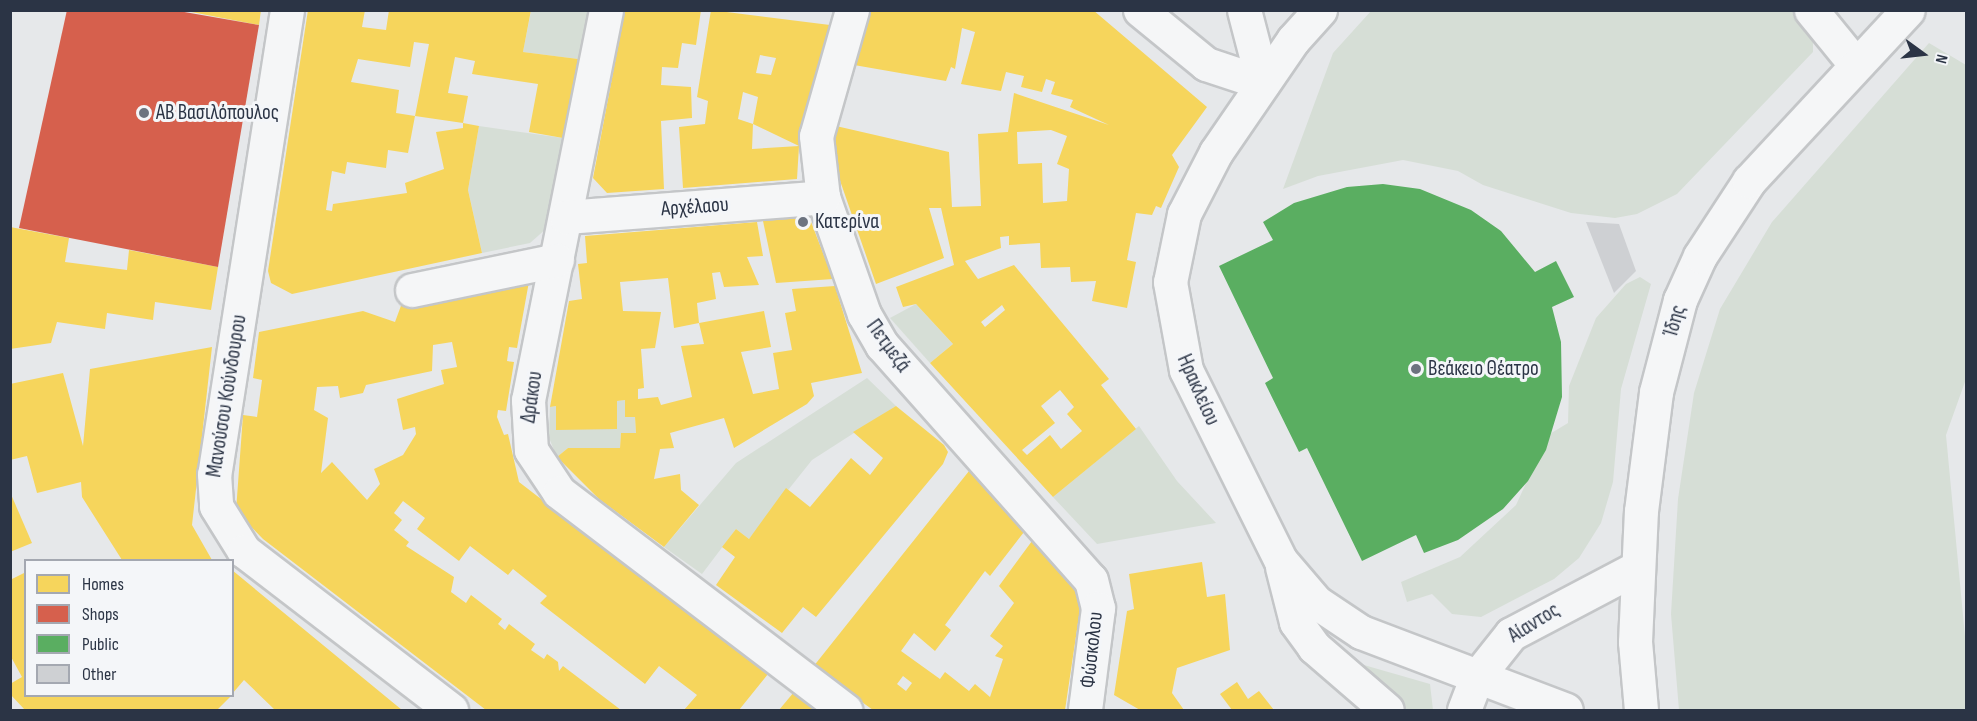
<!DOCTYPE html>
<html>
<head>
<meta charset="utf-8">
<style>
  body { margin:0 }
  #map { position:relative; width:1977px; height:721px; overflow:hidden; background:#e6e8ea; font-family:"Sofia Sans Condensed",sans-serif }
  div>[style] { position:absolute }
  .green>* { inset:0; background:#d6ded6 }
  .homes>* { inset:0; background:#f6d55c }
  .shops>* { inset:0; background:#d6604d }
  .public>* { inset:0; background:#5aae61 }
  .building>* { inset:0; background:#ced0d3 }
  .roads { filter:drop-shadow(2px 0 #c4c6c8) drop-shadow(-2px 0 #c4c6c8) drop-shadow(0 2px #c4c6c8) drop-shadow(0 -2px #c4c6c8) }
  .minor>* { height:33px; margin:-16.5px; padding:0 16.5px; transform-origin:16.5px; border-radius:16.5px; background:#f5f6f7 }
  .dots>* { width:16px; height:16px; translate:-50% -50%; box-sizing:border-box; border:3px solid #f4f6f9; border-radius:50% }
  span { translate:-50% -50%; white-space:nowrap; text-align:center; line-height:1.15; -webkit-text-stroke:6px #f4f6f9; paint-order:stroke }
  .poi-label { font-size:21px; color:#2b3445 }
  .left { translate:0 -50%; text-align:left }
  .street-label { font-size:21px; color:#2b3445 }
  .frame { position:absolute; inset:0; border:12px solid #2b3445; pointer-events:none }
  .legend { position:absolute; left:24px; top:559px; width:210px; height:138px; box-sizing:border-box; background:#f4f6f9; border:2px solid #a4a8b1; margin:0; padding:8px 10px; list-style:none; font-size:18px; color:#2b3445 }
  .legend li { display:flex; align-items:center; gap:12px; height:30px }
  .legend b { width:30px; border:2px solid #a4a8b1 }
  .north { position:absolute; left:1893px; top:24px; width:60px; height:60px; -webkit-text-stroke:4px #f4f6f9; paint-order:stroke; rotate:105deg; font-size:16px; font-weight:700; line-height:24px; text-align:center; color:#2b3445 }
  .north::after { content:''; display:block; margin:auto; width:21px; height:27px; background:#2b3445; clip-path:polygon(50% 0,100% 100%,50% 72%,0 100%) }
</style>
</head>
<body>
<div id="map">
  <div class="green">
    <i style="clip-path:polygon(531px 11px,588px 11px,578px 59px,523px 52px)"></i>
    <i style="clip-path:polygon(1371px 11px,1792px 11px,1813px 39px,1813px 52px,1677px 194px,1637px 214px,1615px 218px,1571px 213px,1483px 185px,1458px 171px,1403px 160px,1318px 176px,1283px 189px,1333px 53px)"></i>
    <i style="clip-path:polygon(1929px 43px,1966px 65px,1966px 379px,1946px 435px,1966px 647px,1966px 710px,1679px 710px,1671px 614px,1678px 499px,1694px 393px,1720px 309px,1772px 222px)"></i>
    <i style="clip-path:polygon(479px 126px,563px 138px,547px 228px,530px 243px,482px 253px,468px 190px)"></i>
    <i style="clip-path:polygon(1640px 277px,1651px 284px,1621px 389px,1613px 482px,1601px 523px,1579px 558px,1554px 579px,1481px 617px,1452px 614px,1432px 594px,1407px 602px,1401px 582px,1460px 557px,1516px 505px,1548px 435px,1568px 423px,1569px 386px,1596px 318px,1626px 284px)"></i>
    <i style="clip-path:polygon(916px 304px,953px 344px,930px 363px,890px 318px)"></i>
    <i style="clip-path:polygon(867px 378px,896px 406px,812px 460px,749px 539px,736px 529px,702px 574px,664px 547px,736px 463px)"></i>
    <i style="clip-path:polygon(625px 400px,635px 417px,636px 433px,621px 433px,620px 448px,568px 448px,557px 457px,549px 438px,550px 407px,556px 406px,556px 429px,617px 428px,617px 401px)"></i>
    <i style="clip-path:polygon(1139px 426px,1177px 481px,1216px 523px,1097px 544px,1053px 497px)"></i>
    <i style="clip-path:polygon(1343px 659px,1430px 684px,1433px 710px,1403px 710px)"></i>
  </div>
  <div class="homes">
    <i style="clip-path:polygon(181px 10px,261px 10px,259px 25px)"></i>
    <i style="clip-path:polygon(308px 10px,365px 10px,362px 27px,386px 30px,389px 10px,531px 10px,523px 52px,578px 59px,563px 138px,529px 132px,538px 84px,472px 74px,475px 61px,455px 57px,448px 93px,468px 96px,463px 123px,415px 116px,429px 44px,414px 42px,410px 67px,358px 59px,351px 82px,399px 90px,396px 113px,415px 116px,408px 153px,388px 150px,386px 168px,347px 162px,345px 174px,332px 171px,326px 210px,332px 211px,333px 204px,407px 193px,405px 183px,444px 169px,436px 132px,463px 128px,463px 123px,479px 126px,468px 190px,482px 253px,292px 294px,271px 283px,268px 271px)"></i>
    <i style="clip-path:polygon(625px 10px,701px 10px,696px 45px,682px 43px,678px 68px,662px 67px,661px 85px,691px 87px,692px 118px,661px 121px,664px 189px,607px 193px,593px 178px)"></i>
    <i style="clip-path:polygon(evenodd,711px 10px,830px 25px,799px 146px,753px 124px,758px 97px,743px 92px,738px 119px,753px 124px,752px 149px,799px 146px,797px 179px,683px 188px,679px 127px,705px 124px,708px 101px,697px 97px,711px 10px,760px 55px,776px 58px,771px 75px,756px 73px,760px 55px)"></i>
    <i style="clip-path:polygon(evenodd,870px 10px,1093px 10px,1207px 107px,1172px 155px,1179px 167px,1161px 208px,1156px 206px,1152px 215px,1136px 213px,1127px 260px,1136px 262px,1127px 308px,1092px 301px,1096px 281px,1071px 282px,1070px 267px,1041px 268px,1040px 243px,1009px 245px,1009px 236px,1000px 237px,1001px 248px,965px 261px,978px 279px,1014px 265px,1109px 379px,1101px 385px,1136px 429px,1053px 497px,930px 363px,953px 344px,916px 304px,903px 307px,896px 287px,954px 265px,941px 208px,929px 208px,944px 258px,876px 284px,829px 149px,836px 126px,949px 152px,952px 207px,981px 206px,978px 134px,1008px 132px,1014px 93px,1109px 125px,1070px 107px,1073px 100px,1051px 94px,1055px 82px,1046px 79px,1042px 92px,1021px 87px,1024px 76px,1006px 72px,1001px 91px,961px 84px,975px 32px,962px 28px,955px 69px,951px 67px,946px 81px,854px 65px,870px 10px,1051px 130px,1067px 136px,1057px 164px,1069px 169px,1067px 201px,1043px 203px,1042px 163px,1018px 164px,1017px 132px,1051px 130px,870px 10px,1002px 305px,1005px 310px,985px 327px,981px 322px,1002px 305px,870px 10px,1060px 390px,1074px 407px,1067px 414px,1082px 431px,1061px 449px,1050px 435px,1027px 455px,1022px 450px,1055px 423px,1041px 406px,1060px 390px)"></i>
    <i style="clip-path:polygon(808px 214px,833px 279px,776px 283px,763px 221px)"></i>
    <i style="clip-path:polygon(757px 222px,763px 256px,747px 257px,759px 285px,724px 287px,720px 272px,712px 273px,716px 299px,697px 303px,699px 323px,674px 328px,668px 278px,620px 282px,623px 311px,661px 312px,655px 348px,641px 349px,644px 388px,638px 389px,638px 399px,658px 397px,661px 405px,692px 397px,681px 346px,704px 344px,699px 323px,764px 311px,771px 347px,741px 352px,753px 394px,779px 389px,773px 353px,792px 350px,785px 313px,796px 311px,792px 289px,835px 286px,862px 373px,811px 383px,814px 396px,807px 404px,734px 448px,724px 418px,670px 433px,674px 448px,660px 449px,654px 479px,680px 474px,681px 490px,699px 505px,664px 547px,599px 499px,557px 457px,568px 448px,620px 448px,621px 433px,636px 433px,635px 417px,625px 417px,625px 400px,617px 401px,617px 429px,556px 430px,556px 406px,550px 407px,569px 301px,582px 299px,578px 264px,587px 263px,585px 236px)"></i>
    <i style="clip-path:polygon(10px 227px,69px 238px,65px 262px,127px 270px,129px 250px,218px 267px,211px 310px,155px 302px,153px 320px,107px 313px,105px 329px,57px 322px,51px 343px,10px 349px)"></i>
    <i style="clip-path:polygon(evenodd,530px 276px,517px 348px,509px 347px,507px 361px,514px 362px,506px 411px,498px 410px,497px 417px,504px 435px,508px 434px,519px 482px,768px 674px,739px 710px,684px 710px,697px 695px,659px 666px,645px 684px,540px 603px,547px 596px,513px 569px,508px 575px,470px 546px,459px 561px,417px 529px,425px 518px,403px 501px,394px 513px,402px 520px,394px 530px,409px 542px,406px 546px,454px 577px,451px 592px,466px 603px,471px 595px,502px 619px,498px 624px,505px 630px,509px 624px,535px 644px,531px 650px,544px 659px,547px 654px,558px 662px,559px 671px,563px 666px,621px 710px,486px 710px,263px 539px,236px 511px,243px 415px,257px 417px,262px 380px,253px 378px,259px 332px,363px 311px,395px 322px,402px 303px,530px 276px,452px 342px,457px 367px,441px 370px,444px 384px,397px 399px,403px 430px,415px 427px,416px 434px,403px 455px,374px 469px,380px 484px,367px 500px,332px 462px,321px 473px,328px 418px,314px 410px,317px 387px,338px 386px,340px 398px,363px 393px,366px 385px,432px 371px,433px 345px,452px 342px)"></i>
    <i style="clip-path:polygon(212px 347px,192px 525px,212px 560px,122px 560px,82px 497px,81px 482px,37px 493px,27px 456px,10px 460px,10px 384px,63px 373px,83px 446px,90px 369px)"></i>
    <i style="clip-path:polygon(896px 406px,944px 445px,948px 452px,943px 464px,816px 617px,803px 607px,782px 633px,716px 585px,735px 557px,722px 547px,736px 529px,749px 539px,786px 488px,810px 507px,851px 458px,870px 475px,883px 458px,853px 432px)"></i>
    <i style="clip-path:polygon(evenodd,969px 471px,1024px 532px,990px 576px,985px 571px,945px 625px,951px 630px,935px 651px,914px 633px,901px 651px,940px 679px,945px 672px,969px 691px,975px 684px,990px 697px,1003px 659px,995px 656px,1003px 646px,990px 636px,1014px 603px,999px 586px,1032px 541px,1082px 596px,1065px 710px,873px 710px,813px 667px,969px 471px,903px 676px,912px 683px,906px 691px,897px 684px,903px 676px)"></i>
    <i style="clip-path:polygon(10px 492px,32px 543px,10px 552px)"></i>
    <i style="clip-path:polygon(1202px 562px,1207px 597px,1225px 594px,1230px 650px,1177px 668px,1172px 693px,1184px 710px,1140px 710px,1114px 695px,1127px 611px,1134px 609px,1129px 574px)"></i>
    <i style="clip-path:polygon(232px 570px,295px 622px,402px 710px,275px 710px,244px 680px,232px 694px)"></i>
    <i style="clip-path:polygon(26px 572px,26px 696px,231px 696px,217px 710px,25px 710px,10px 694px,10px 684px,22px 677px,10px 655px,10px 580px)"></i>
    <i style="clip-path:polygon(1237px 682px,1248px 699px,1259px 691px,1274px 710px,1232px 710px,1220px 694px)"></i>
    <i style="clip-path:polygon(794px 692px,819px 710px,779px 710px)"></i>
  </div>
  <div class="shops">
    <i style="clip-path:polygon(67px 10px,173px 10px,259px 25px,218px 267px,19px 228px)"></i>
  </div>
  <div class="public">
    <i style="clip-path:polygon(1383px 184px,1420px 189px,1471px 210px,1501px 231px,1535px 272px,1556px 261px,1574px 297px,1552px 307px,1561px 342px,1562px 397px,1546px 450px,1528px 481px,1503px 509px,1458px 540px,1424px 553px,1416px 535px,1362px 561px,1307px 448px,1299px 452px,1265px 383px,1273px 378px,1219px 266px,1273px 240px,1263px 222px,1294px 203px,1347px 187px)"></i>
  </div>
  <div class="building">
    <i style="clip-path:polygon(1586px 222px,1619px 224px,1636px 271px,1614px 293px)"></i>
  </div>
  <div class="roads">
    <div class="minor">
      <i style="left:287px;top:10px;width:470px;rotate:98.9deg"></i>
      <i style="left:214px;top:474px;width:32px;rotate:86deg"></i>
      <i style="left:216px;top:506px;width:53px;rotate:58.1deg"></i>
      <i style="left:244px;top:551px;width:261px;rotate:37.5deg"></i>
      <i style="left:606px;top:10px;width:398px;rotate:101.3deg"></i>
      <i style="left:528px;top:400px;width:50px;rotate:86.6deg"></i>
      <i style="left:531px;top:450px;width:50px;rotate:56.3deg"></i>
      <i style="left:559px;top:492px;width:360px;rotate:37.3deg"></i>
      <i style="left:852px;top:10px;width:131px;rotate:105.9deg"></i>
      <i style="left:816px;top:136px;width:61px;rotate:83.5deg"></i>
      <i style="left:823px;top:197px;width:124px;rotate:70.7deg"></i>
      <i style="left:864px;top:314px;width:36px;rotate:60deg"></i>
      <i style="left:882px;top:345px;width:314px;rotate:48.4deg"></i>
      <i style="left:1091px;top:580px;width:29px;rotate:76deg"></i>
      <i style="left:1098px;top:608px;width:103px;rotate:97.3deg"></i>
      <i style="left:1140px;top:10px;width:85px;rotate:39.3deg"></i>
      <i style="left:1206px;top:64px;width:60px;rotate:18.4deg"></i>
      <i style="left:1244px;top:10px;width:75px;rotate:75.4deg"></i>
      <i style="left:1320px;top:10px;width:40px;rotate:132deg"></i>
      <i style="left:1293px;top:40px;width:136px;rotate:124.5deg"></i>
      <i style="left:1216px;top:152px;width:70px;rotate:117.3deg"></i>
      <i style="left:1184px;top:214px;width:69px;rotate:101.6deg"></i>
      <i style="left:1170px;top:282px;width:89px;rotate:79.7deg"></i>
      <i style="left:1186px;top:370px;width:213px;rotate:63.6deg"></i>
      <i style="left:1281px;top:561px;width:54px;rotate:49.5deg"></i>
      <i style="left:1316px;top:602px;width:54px;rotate:33.7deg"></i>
      <i style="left:1361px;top:632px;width:219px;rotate:20.8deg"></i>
      <i style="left:1811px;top:10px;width:70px;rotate:50.8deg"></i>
      <i style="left:566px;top:217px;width:258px;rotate:-4.4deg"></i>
      <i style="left:412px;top:290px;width:148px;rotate:-11.7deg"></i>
      <i style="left:1282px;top:567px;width:57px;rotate:75.7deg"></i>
      <i style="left:1296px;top:622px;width:31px;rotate:54deg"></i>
      <i style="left:1314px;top:647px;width:96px;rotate:40.8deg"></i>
      <i style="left:1464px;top:710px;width:34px;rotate:-69deg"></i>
      <i style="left:1476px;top:678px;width:56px;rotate:-51.5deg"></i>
      <i style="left:1511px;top:634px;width:141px;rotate:-27.8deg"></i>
      <i style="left:1641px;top:710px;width:68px;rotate:-95deg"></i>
      <i style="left:1635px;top:642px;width:131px;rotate:-87.4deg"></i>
      <i style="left:1641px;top:511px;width:120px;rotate:-82.8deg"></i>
      <i style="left:1656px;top:392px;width:95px;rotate:-75.4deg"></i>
      <i style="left:1680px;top:300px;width:48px;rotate:-65.6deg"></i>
      <i style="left:1700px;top:256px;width:90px;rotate:-56.8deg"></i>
      <i style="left:1749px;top:181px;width:233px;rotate:-47.1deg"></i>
    </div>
  </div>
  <div class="dots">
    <i style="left:144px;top:113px;background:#6c737f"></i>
    <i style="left:803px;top:222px;background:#6c737f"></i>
    <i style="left:1416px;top:369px;background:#6c737f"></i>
  </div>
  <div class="poi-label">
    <span class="left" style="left:156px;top:113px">ΑΒ Βασιλόπουλος</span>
    <span class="left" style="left:815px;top:222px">Κατερίνα</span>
    <span class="left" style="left:1428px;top:369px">Βεάκειο Θέατρο</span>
  </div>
  <div class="street-label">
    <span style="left:695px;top:207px;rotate:-4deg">Αρχέλαου</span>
    <span style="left:1675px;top:321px;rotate:-74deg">Ίδης</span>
    <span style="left:888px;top:346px;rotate:54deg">Πετμεζά</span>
    <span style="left:1198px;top:390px;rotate:66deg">Ηρακλείου</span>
    <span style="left:227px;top:396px;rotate:-81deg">Μανούσου Κούνδουρου</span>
    <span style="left:532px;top:397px;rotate:-82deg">Δράκου</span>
    <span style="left:1534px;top:623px;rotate:-32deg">Αίαντος</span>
    <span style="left:1092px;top:650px;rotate:-84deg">Φώσκολου</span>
  </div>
  <div class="frame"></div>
  <ul class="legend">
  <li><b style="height:16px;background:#f6d55c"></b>Homes</li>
  <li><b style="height:16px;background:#d6604d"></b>Shops</li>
  <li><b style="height:16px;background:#5aae61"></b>Public</li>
  <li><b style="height:16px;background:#ced0d3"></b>Other</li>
  </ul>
  <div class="north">N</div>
</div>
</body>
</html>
